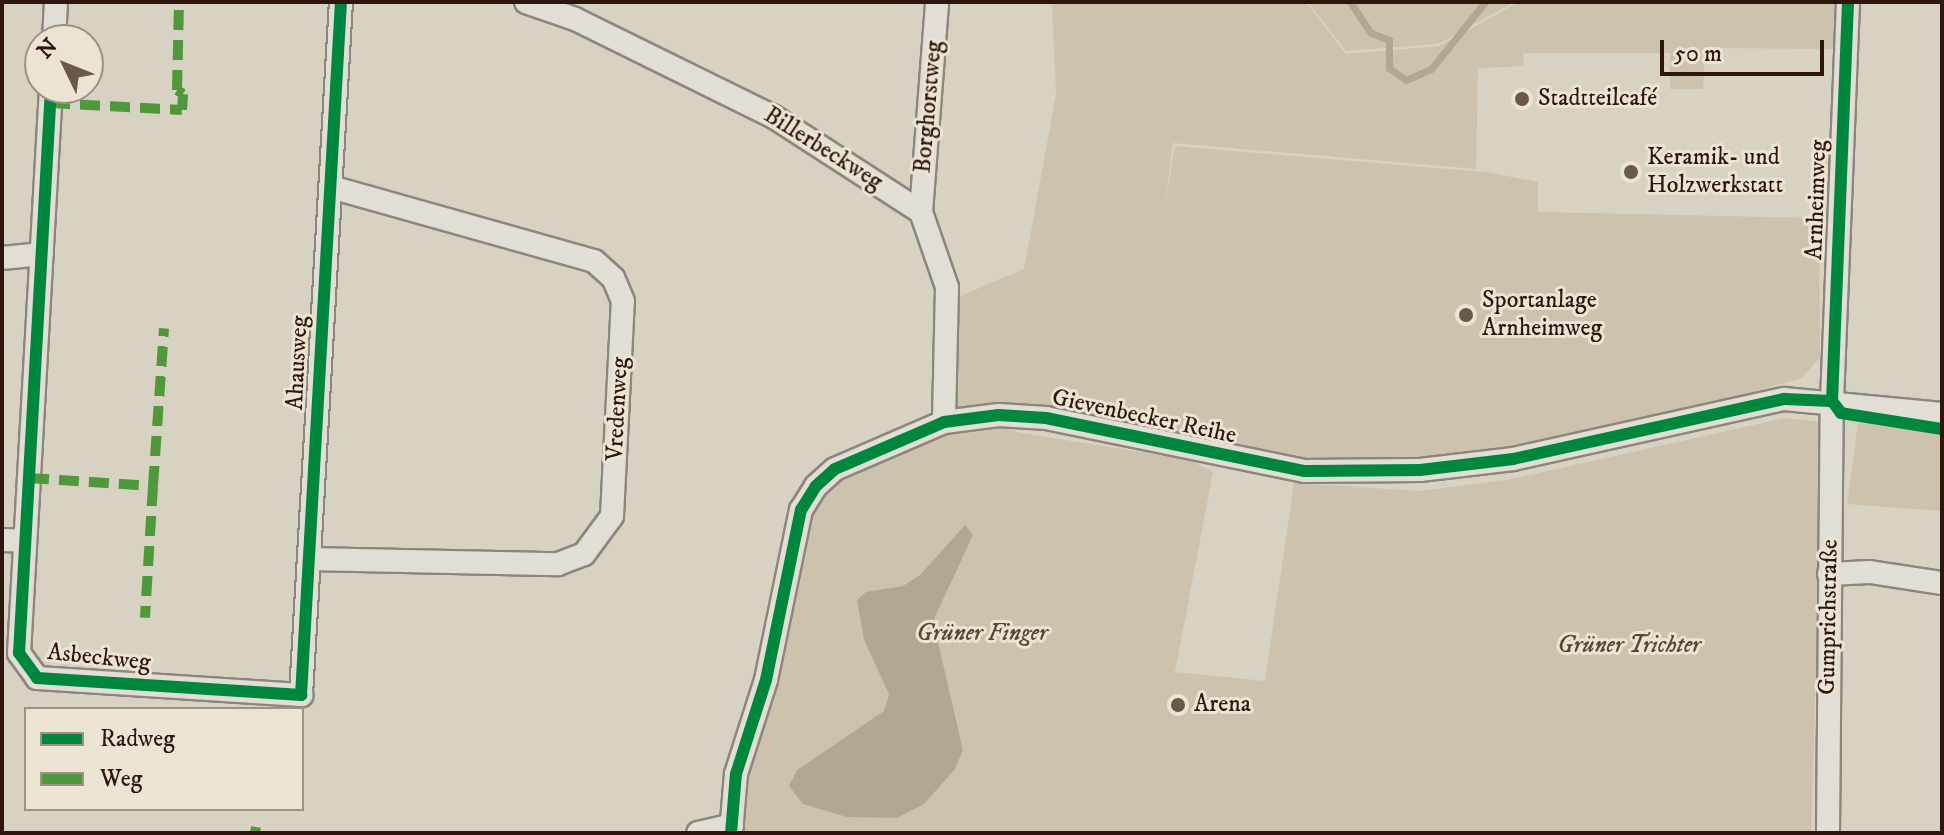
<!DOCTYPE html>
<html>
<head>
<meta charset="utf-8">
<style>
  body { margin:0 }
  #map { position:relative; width:1944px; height:835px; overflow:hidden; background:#d8d2c2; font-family:"IM FELL DW Pica",serif }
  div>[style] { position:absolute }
  .green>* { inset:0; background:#ccc2ae }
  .water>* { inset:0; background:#b3a794 }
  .stream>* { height:7px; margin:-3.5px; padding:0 3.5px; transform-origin:3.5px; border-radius:3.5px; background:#b3a794 }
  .roads { filter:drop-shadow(2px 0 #8d867d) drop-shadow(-2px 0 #8d867d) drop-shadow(0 2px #8d867d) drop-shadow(0 -2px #8d867d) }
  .minor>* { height:22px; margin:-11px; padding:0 11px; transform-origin:11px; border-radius:11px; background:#e1ded6 }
  .quiet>* { height:10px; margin-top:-5px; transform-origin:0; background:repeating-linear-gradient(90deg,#50983c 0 20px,transparent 0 30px) }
  .cycleway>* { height:12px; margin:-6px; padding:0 6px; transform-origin:6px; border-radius:6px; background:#00873e }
  .dots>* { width:22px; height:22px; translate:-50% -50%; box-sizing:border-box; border:4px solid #ebe4d2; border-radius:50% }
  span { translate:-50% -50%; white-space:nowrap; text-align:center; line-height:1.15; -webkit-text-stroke:6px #ebe4d2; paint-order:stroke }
  .poi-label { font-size:24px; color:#2e160e }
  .left { translate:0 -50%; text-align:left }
  .street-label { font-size:24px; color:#2e160e }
  .park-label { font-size:24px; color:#5a4639; font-style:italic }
  .frame { position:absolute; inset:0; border:4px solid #2e160e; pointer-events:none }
  .legend { position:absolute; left:24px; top:707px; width:280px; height:104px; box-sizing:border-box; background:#ebe4d2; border:2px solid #9f9284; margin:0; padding:10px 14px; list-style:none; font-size:24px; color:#2e160e }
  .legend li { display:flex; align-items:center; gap:16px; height:40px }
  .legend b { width:40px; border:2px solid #9f9284 }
  .north { position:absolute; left:24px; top:24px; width:80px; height:80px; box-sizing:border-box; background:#ebe4d2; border:2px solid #9f9284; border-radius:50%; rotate:313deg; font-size:22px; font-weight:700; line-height:32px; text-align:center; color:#2e160e }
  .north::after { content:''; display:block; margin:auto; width:28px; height:36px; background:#6a584d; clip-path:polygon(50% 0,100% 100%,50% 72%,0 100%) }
  .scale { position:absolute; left:1660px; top:40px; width:164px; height:36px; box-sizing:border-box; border:4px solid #2e160e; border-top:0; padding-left:10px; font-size:24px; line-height:28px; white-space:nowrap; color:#2e160e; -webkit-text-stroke:6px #ebe4d2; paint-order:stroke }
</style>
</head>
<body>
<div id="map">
  <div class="green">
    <i style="clip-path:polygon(1052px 2px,1306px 2px,1346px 54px,1439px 46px,1519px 2px,1838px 2px,1836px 49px,1705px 48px,1703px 89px,1670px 89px,1670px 53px,1523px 53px,1524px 66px,1478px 68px,1476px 169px,1173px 143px,1164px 209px,1175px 146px,1485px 172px,1538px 182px,1538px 212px,1819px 218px,1820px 357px,1802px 378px,1714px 403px,1512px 448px,1423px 458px,1308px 460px,1227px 445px,939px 414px,949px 301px,1024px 269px,1056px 95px)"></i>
    <i style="clip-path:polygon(1308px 2px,1515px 2px,1438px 44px,1346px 51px)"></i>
    <i style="clip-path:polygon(1785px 418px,1818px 422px,1822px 467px,1811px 833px,736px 833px,808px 515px,832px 477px,936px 429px,978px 430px,1009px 421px,1016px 432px,1189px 460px,1213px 472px,1175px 672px,1265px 681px,1294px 483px,1420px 491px,1512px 479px)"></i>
    <i style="clip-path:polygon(1858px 423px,1942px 434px,1942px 511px,1847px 504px)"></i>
  </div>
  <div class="water">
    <i style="clip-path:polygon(965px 525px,973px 535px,933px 621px,963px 750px,955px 769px,924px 804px,897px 818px,847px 817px,803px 804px,789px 786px,797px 770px,884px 711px,889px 694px,864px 640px,857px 600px,866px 592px,903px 586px,920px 575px)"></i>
  </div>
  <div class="stream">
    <i style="left:1350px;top:2px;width:37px;rotate:56deg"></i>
    <i style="left:1371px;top:33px;width:19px;rotate:21deg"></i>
    <i style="left:1389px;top:40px;width:28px;rotate:90deg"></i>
    <i style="left:1389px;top:68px;width:21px;rotate:35deg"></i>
    <i style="left:1406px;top:80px;width:27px;rotate:-24deg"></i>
    <i style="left:1431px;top:69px;width:86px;rotate:-51.1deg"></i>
  </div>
  <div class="roads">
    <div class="minor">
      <i style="left:526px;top:2px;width:52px;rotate:19.1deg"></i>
      <i style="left:575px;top:19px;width:222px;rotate:26.2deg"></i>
      <i style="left:774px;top:117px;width:175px;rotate:32.9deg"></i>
      <i style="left:921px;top:212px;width:79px;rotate:70.9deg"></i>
      <i style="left:947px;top:287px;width:135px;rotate:91.3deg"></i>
      <i style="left:54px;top:40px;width:38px;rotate:-87deg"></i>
      <i style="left:51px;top:88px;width:566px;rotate:93.24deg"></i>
      <i style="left:19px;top:653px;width:31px;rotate:54deg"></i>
      <i style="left:37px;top:678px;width:265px;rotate:3.7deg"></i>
      <i style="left:301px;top:695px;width:694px;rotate:-86.7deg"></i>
      <i style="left:921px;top:212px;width:211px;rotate:-85.6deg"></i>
      <i style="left:2px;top:258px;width:40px;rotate:-5.7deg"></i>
      <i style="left:2px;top:540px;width:23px;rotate:2deg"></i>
      <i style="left:309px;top:559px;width:249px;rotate:1.2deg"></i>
      <i style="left:558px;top:564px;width:28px;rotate:-21deg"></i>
      <i style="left:584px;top:554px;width:47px;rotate:-53.6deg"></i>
      <i style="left:612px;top:516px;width:215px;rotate:-87.1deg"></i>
      <i style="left:623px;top:301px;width:25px;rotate:-113deg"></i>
      <i style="left:613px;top:278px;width:25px;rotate:-138deg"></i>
      <i style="left:594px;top:261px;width:274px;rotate:-164.3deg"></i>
      <i style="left:1829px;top:574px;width:41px;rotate:-2.8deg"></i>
      <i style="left:1870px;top:572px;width:73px;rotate:8.7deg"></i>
      <i style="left:698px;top:833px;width:35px;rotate:-13deg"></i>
      <i style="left:731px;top:833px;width:59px;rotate:-85.2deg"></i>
      <i style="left:736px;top:774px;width:99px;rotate:-72.3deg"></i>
      <i style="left:766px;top:680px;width:174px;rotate:-78.4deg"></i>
      <i style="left:801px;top:510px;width:28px;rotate:-58deg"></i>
      <i style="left:816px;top:486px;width:25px;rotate:-42deg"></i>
      <i style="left:835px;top:469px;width:119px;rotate:-23.3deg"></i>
      <i style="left:944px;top:422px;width:55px;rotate:-7.3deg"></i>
      <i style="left:999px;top:415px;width:47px;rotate:3.7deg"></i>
      <i style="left:1046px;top:418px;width:264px;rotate:11.6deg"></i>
      <i style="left:1305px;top:471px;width:115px;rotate:-0.5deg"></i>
      <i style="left:1420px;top:470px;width:94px;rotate:-6.7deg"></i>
      <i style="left:1513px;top:459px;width:278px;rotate:-12.5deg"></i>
      <i style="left:1784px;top:399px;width:159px;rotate:5.4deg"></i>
      <i style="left:1828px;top:833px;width:432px;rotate:-89.5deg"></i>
      <i style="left:1832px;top:401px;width:399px;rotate:-87.7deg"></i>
    </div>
  </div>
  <div class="quiet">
    <i style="left:50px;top:103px;width:132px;rotate:3deg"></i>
    <i style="left:182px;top:110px;width:16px;rotate:-86deg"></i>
    <i style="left:183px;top:94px;width:7px;rotate:-146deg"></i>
    <i style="left:177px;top:90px;width:88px;rotate:-88.7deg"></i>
    <i style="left:29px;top:478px;width:124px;rotate:3.7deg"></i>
    <i style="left:153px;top:486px;width:132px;rotate:93.5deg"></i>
    <i style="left:153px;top:486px;width:158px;rotate:-86deg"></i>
    <i style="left:255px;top:833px;width:6px;rotate:-81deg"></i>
  </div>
  <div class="cycleway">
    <i style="left:51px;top:88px;width:566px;rotate:93.24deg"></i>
    <i style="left:19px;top:653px;width:31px;rotate:54deg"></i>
    <i style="left:37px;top:678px;width:265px;rotate:3.7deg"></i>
    <i style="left:301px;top:695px;width:694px;rotate:-86.7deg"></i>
    <i style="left:1832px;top:401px;width:399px;rotate:-87.7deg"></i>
    <i style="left:1832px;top:401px;width:15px;rotate:53deg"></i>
    <i style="left:1841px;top:413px;width:102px;rotate:9deg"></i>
    <i style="left:731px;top:833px;width:59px;rotate:-85.2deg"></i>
    <i style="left:736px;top:774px;width:99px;rotate:-72.3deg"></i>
    <i style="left:766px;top:680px;width:174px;rotate:-78.4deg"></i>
    <i style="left:801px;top:510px;width:28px;rotate:-58deg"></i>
    <i style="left:816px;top:486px;width:25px;rotate:-42deg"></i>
    <i style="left:835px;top:469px;width:119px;rotate:-23.3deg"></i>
    <i style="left:944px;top:422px;width:55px;rotate:-7.3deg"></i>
    <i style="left:999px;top:415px;width:47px;rotate:3.7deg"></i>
    <i style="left:1046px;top:418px;width:264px;rotate:11.6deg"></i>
    <i style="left:1305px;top:471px;width:115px;rotate:-0.5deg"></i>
    <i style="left:1420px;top:470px;width:94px;rotate:-6.7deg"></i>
    <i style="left:1513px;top:459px;width:278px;rotate:-12.5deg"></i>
    <i style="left:1784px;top:399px;width:48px;rotate:2.4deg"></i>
  </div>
  <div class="dots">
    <i style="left:1522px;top:99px;background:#6a584d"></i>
    <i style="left:1631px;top:172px;background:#6a584d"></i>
    <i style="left:1466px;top:315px;background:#6a584d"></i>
    <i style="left:1178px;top:705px;background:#6a584d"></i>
  </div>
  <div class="poi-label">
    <span class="left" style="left:1538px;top:99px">Stadtteilcafé</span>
    <span class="left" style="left:1647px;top:172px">Keramik- und<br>Holzwerkstatt</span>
    <span class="left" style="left:1482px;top:315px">Sportanlage<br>Arnheimweg</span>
    <span class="left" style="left:1194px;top:705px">Arena</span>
  </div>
  <div class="street-label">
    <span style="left:929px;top:107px;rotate:-85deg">Borghorstweg</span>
    <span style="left:823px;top:149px;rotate:32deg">Billerbeckweg</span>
    <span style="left:1817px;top:200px;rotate:-88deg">Arnheimweg</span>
    <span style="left:298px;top:363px;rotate:-87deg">Ahausweg</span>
    <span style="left:618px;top:409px;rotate:-87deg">Vredenweg</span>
    <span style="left:1144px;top:417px;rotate:12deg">Gievenbecker Reihe</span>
    <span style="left:1829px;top:617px;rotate:-89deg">Gumprichstraße</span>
    <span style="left:99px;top:658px;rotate:6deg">Asbeckweg</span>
  </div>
  <div class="park-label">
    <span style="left:982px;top:634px">Grüner Finger</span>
    <span style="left:1629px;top:646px">Grüner Trichter</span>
  </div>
  <div class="frame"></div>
  <ul class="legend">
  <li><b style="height:10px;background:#00873e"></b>Radweg</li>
  <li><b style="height:10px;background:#50983c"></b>Weg</li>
  </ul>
  <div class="north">N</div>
  <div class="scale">50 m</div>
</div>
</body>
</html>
